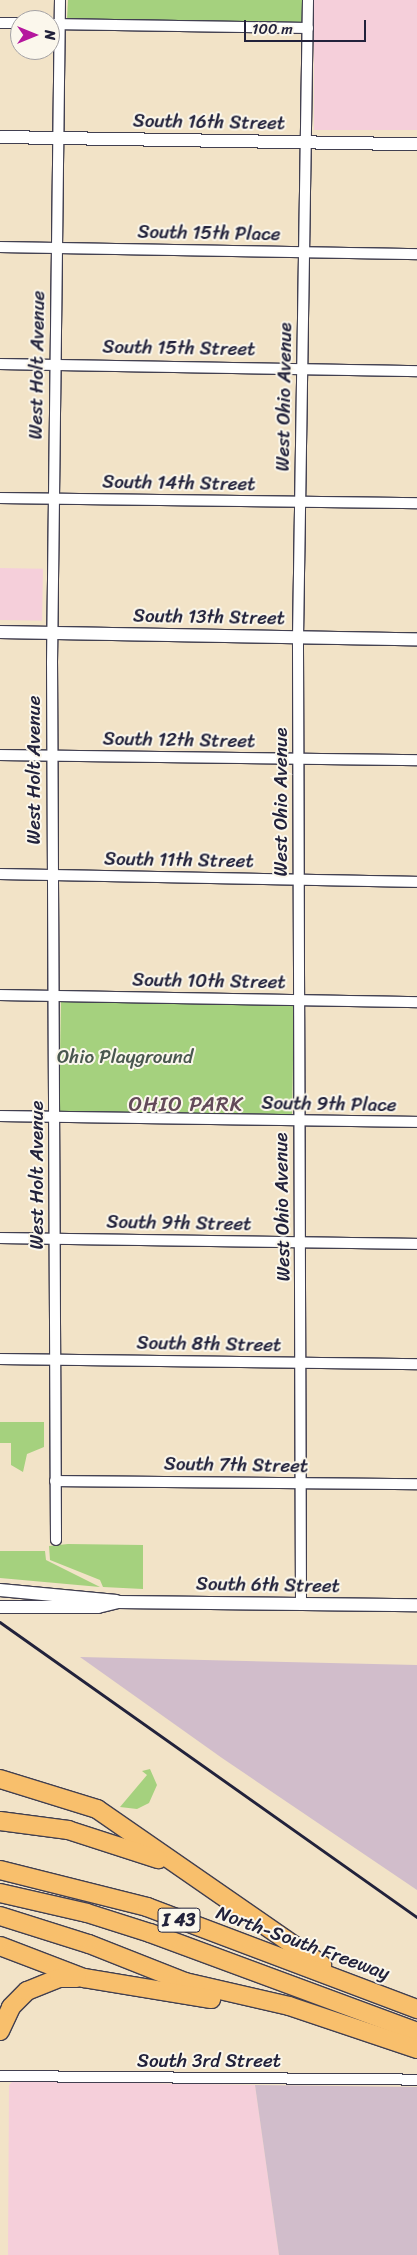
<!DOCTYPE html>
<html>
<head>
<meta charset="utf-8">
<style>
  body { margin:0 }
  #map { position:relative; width:417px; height:2255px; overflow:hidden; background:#f2e3c7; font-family:Sriracha,sans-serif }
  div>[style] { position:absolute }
  .built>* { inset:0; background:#f5cfda; transform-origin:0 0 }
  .industrial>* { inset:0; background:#d1bdcb }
  .green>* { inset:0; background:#a5d17e; transform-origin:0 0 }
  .roads { filter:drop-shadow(1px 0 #413f50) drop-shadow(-1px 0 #413f50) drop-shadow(0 1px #413f50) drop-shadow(0 -1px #413f50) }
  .minor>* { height:10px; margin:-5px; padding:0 5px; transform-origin:5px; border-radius:5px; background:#fff }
  .tertiary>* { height:12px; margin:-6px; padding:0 6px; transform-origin:6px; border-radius:6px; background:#fff }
  .motorway>* { height:18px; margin:-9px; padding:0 9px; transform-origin:9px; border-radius:9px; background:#f8bf6c }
  .rail>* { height:2.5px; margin:-1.25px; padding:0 1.25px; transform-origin:1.25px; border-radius:1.25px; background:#22223b }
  span { translate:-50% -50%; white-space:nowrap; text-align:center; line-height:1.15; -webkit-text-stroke:4px #fbf7ec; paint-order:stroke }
  .shield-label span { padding:1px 4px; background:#fbf7ec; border:1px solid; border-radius:4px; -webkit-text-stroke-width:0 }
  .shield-label { font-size:18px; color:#22223b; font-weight:700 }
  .street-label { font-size:19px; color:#22223b }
  .park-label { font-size:19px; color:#49574f }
  .quarter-label { font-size:21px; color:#634a59; letter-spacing:1px }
  .north { position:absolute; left:10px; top:10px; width:50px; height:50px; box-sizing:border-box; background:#fbf7ec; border:1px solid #a4a2a5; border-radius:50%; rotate:90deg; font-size:14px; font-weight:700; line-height:20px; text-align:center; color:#22223b }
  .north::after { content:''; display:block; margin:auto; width:18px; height:22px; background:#b5179e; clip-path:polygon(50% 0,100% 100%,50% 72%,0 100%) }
  .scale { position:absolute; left:244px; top:20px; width:122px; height:22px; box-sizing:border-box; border:2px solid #22223b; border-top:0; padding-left:6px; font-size:15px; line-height:18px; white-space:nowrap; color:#22223b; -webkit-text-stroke:4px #fbf7ec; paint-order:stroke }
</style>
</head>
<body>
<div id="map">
  <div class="built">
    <i style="left:314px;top:0;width:103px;height:130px"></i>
    <i style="left:0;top:568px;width:43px;height:52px;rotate:1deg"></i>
    <i style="clip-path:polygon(13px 2081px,255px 2085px,279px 2255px,8px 2255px,9px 2085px)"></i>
  </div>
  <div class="industrial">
    <i style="clip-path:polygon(80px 1657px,417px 1665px,417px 1890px,222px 1758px)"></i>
    <i style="clip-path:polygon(255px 2085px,417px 2087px,417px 2255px,279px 2255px)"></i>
  </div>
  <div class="green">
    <i style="clip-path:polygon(68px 0,302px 0,302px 23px,67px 19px)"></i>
    <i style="left:61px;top:1001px;width:233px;height:110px;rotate:1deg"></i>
    <i style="clip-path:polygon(0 1422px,44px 1422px,44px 1447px,27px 1454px,23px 1472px,11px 1465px,11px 1443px,0 1443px)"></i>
    <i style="clip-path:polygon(68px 1544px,143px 1545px,143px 1589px,103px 1587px,100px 1580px,50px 1560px,49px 1546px)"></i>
    <i style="clip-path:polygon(0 1551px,45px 1551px,46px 1560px,100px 1587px,0 1578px)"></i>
    <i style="clip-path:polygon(150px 1769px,157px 1785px,149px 1803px,137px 1809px,120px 1807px,147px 1775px,142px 1771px)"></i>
  </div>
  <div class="roads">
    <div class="minor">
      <i style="left:0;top:23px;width:20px"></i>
      <i style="left:50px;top:24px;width:258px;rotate:0.9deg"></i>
      <i style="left:0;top:247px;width:417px;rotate:1deg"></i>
      <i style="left:0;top:364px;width:417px;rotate:1deg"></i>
      <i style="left:0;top:498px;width:417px;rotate:0.7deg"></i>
      <i style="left:0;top:755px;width:417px;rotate:0.7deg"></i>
      <i style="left:0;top:874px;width:417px;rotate:1.1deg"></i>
      <i style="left:0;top:995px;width:417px;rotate:1deg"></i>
      <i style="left:0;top:1116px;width:417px;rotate:0.8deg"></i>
      <i style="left:0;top:1238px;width:417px;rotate:0.8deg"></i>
      <i style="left:0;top:1359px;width:417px;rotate:0.7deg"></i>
      <i style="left:55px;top:1481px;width:362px;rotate:0.5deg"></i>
      <i style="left:56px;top:1540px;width:877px;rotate:-90.26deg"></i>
      <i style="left:52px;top:663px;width:663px;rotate:-89.31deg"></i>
      <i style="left:301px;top:1604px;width:967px;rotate:-90.18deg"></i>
      <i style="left:298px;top:637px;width:637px;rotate:-89.1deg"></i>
      <i style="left:0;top:2076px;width:417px;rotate:0.5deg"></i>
    </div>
    <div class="tertiary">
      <i style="left:0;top:137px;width:417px;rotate:1deg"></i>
      <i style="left:0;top:632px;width:417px;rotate:1deg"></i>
      <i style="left:0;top:1590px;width:117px;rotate:5.4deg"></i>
      <i style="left:0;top:1607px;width:98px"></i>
      <i style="left:98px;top:1607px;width:21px;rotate:-14deg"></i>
      <i style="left:118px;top:1602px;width:299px;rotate:0.6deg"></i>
    </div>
    <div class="motorway">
      <i style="left:0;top:1779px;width:102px;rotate:17.2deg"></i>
      <i style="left:97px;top:1809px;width:274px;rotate:34.7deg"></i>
      <i style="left:0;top:1821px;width:69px;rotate:7.5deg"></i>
      <i style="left:68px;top:1830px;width:95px;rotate:17.9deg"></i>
      <i style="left:0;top:1870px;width:152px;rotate:14.1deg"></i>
      <i style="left:147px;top:1907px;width:289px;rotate:20.7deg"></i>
      <i style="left:0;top:1893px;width:89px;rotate:12.9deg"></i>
      <i style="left:87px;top:1913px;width:66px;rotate:17.6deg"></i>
      <i style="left:150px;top:1933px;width:285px;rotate:20.3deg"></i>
      <i style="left:0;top:1916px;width:93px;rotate:17.5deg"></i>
      <i style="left:89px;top:1944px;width:103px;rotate:21.6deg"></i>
      <i style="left:185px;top:1982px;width:107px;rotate:13deg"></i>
      <i style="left:289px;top:2006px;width:135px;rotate:18.6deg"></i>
      <i style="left:0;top:1946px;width:90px;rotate:20.9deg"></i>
      <i style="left:84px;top:1978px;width:129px;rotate:9.4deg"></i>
      <i style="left:0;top:2031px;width:26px;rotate:-65deg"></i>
      <i style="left:11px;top:2007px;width:23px;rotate:-45deg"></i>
      <i style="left:27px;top:1991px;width:35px;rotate:-22deg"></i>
      <i style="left:59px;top:1978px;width:18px"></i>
    </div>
  </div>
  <div class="rail">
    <i style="left:0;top:1622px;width:511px;rotate:35.28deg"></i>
  </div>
  <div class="shield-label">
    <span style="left:179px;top:1920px">I 43</span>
  </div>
  <div class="street-label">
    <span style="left:209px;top:122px;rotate:1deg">South 16th Street</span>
    <span style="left:209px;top:233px;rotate:1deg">South 15th Place</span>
    <span style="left:179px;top:348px;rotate:1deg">South 15th Street</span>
    <span style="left:37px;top:365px;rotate:-89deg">West Holt Avenue</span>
    <span style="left:284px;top:397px;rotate:-89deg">West Ohio Avenue</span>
    <span style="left:179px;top:483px;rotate:1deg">South 14th Street</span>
    <span style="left:209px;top:617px;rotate:1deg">South 13th Street</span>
    <span style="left:179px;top:740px;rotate:1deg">South 12th Street</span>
    <span style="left:34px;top:770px;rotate:-90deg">West Holt Avenue</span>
    <span style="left:281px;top:802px;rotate:-90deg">West Ohio Avenue</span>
    <span style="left:179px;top:860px;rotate:1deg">South 11th Street</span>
    <span style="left:209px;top:981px;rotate:1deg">South 10th Street</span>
    <span style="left:329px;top:1104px;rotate:1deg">South 9th Place</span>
    <span style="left:37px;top:1175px;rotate:-90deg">West Holt Avenue</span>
    <span style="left:282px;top:1207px;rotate:-91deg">West Ohio Avenue</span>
    <span style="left:179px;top:1223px;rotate:1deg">South 9th Street</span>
    <span style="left:209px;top:1344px;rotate:1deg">South 8th Street</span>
    <span style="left:236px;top:1465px;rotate:1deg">South 7th Street</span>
    <span style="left:268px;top:1585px;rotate:1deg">South 6th Street</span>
    <span style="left:303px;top:1943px;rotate:20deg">North-South Freeway</span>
    <span style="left:209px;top:2061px">South 3rd Street</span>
  </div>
  <div class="park-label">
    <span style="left:125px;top:1057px">Ohio Playground</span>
  </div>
  <div class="quarter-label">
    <span style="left:186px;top:1104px">OHIO PARK</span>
  </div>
  <div class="north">N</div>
  <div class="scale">100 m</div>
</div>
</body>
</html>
